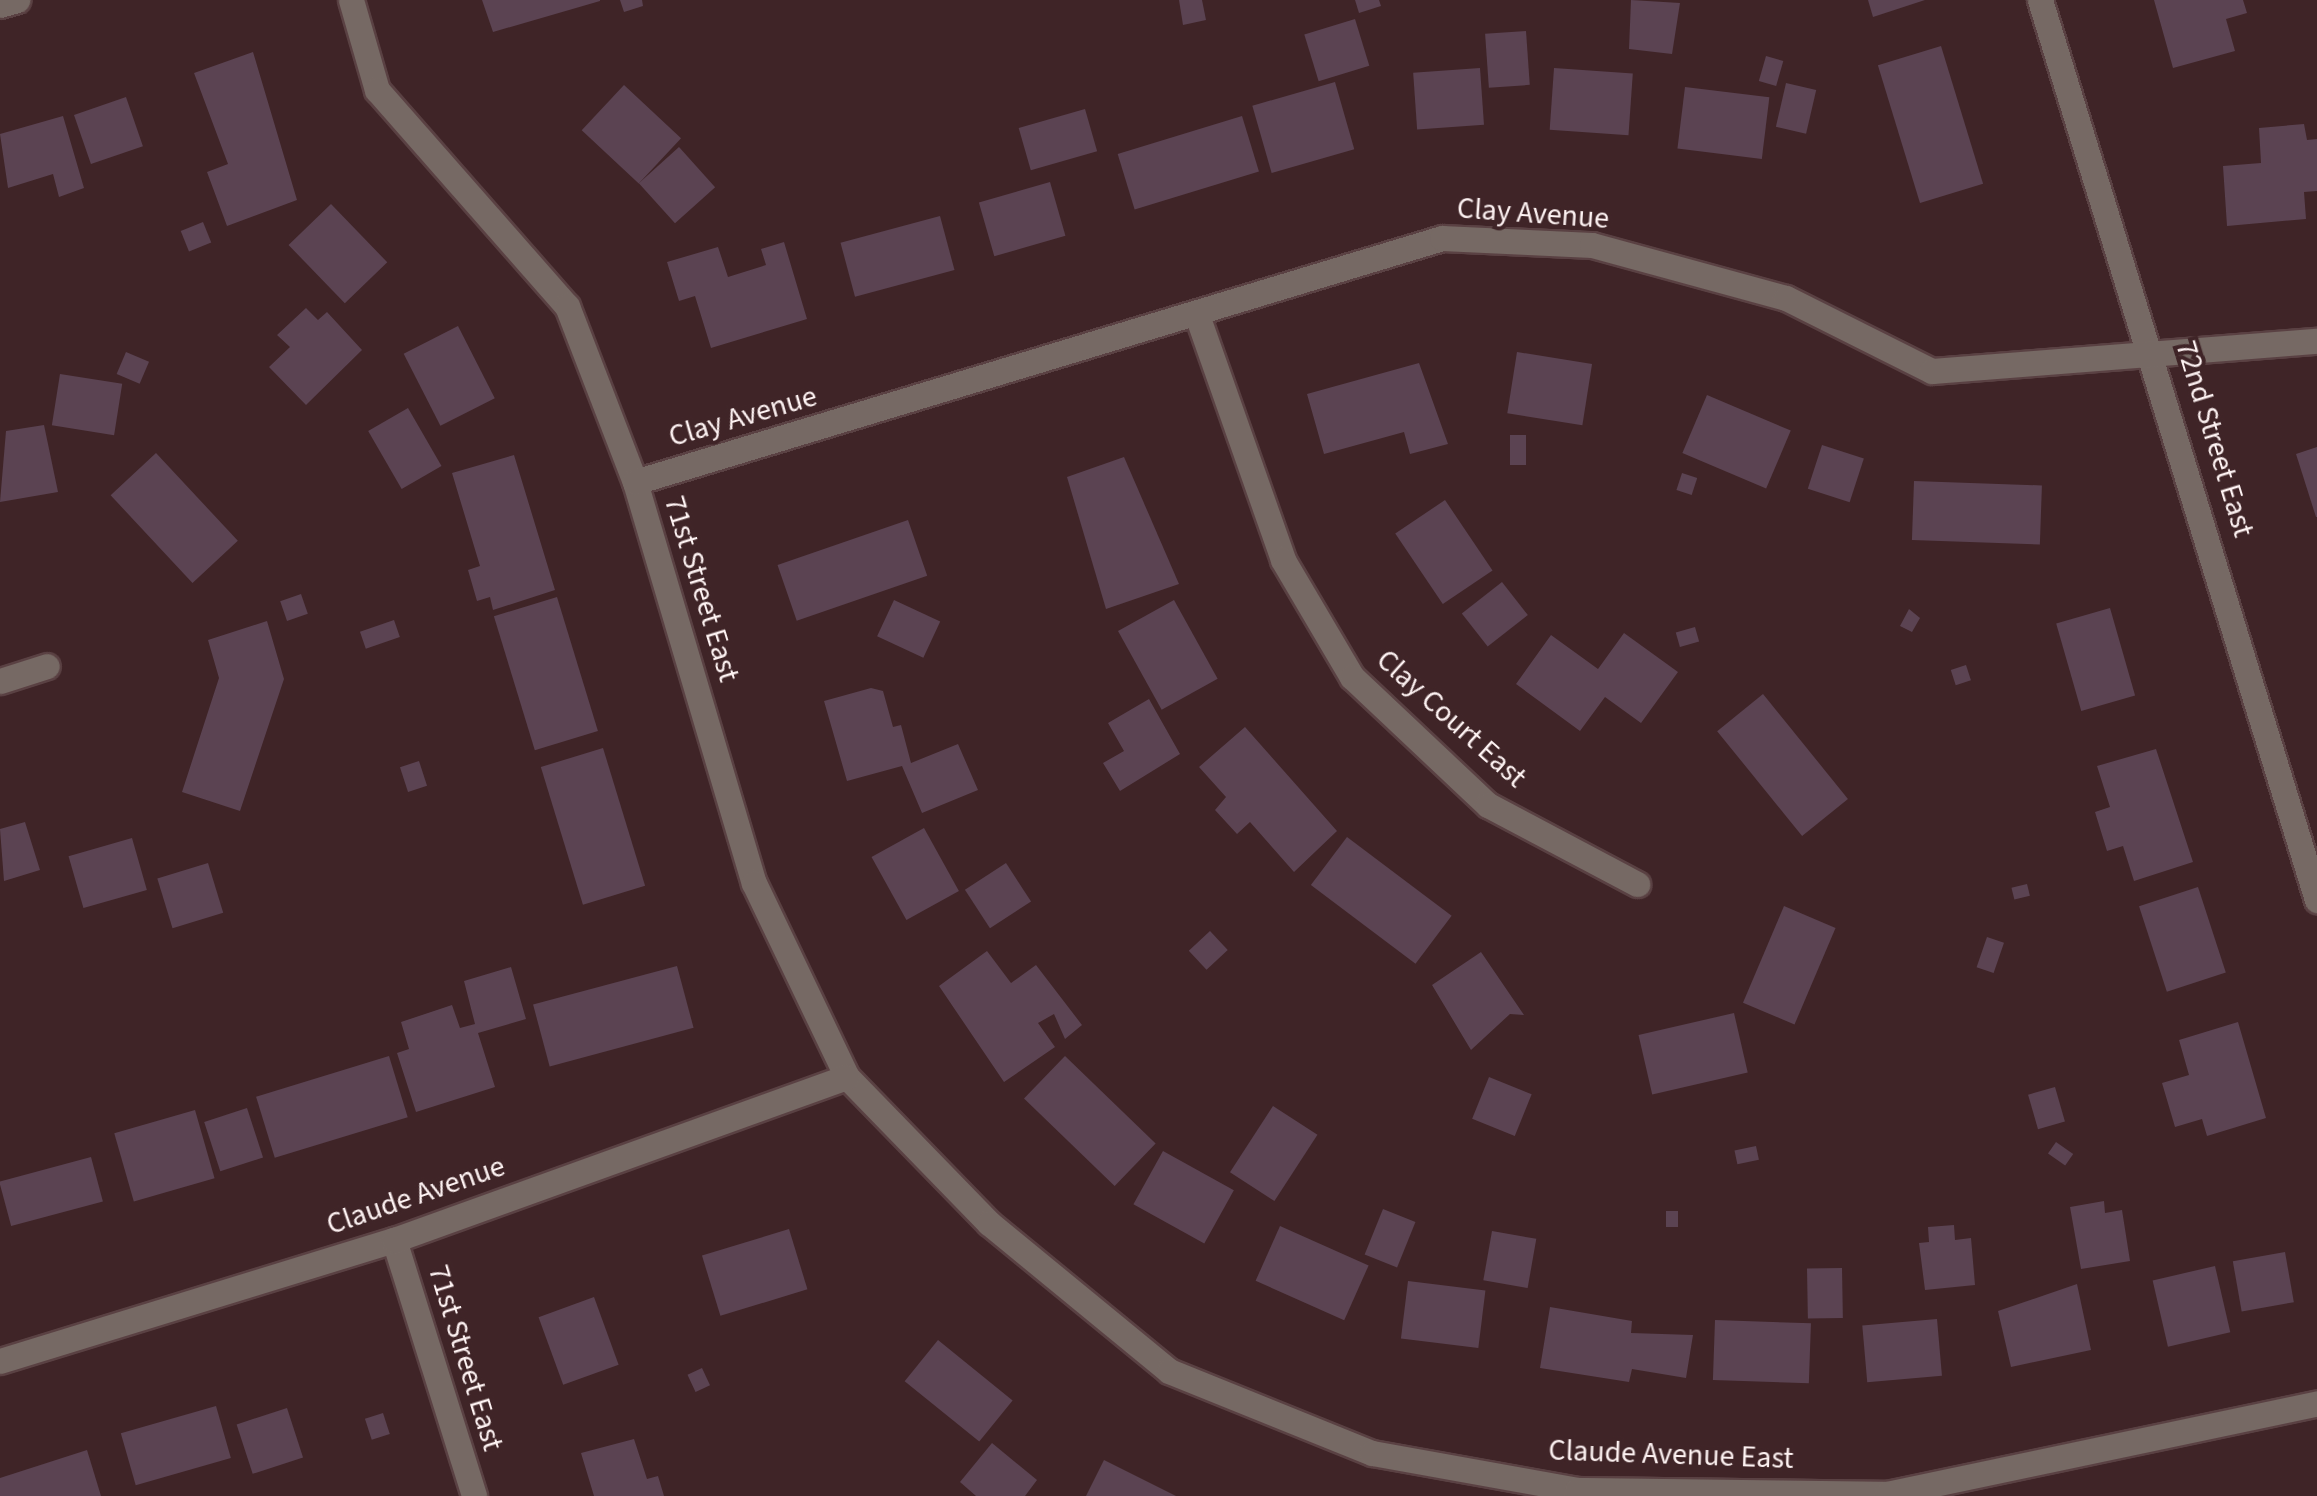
<!DOCTYPE html>
<html>
<head>
<meta charset="utf-8">
<style>
  body { margin:0 }
  #map { position:relative; width:2317px; height:1496px; overflow:hidden; background:#3f2427; font-family:"Source Sans 3",sans-serif }
  div>[style] { position:absolute }
  .building>* { inset:0; background:#5b4352; transform-origin:0 0 }
  .roads { filter:drop-shadow(2px 0 #5a4143) drop-shadow(-2px 0 #5a4143) drop-shadow(0 2px #5a4143) drop-shadow(0 -2px #5a4143) }
  .street>* { height:25px; margin:-12.5px; padding:0 12.5px; transform-origin:12.5px; border-radius:12.5px; background:#766964 }
  span { translate:-50% -50%; white-space:nowrap; text-align:center; line-height:1.15; -webkit-text-stroke:8px #3f2427; paint-order:stroke }
  .street-label { font-size:30px; color:#fdf2f2 }
</style>
</head>
<body>
<div id="map">
  <div class="building">
    <i style="clip-path:polygon(482px 0,600px 0,600px 1px,493px 32px)"></i>
    <i style="clip-path:polygon(620px 0,642px 0,643px 6px,624px 12px)"></i>
    <i style="clip-path:polygon(1179px 0,1202px 0,1206px 20px,1183px 25px)"></i>
    <i style="clip-path:polygon(1355px 0,1379px 0,1381px 6px,1359px 13px)"></i>
    <i style="clip-path:polygon(1631px 0,1680px 3px,1672px 54px,1629px 49px)"></i>
    <i style="clip-path:polygon(1868px 0,1925px 0,1873px 17px)"></i>
    <i style="clip-path:polygon(2154px 0,2243px 0,2247px 13px,2226px 19px,2235px 51px,2173px 68px)"></i>
    <i style="left:1355px;top:19px;width:49px;height:53px;rotate:73deg"></i>
    <i style="left:1526px;top:31px;width:54px;height:41px;rotate:86deg"></i>
    <i style="left:1941px;top:46px;width:144px;height:66px;rotate:73deg"></i>
    <i style="clip-path:polygon(253px 52px,297px 200px,227px 226px,207px 172px,228px 164px,194px 73px)"></i>
    <i style="left:1766px;top:56px;width:18px;height:26px;rotate:16deg"></i>
    <i style="left:1480px;top:68px;width:57px;height:67px;rotate:86deg"></i>
    <i style="left:1554px;top:68px;width:79px;height:62px;rotate:4deg"></i>
    <i style="left:1335px;top:82px;width:70px;height:86px;rotate:74deg"></i>
    <i style="left:1786px;top:83px;width:31px;height:45px;rotate:13deg"></i>
    <i style="left:624px;top:85px;width:78px;height:62px;rotate:43deg"></i>
    <i style="left:1685px;top:87px;width:85px;height:62px;rotate:7deg"></i>
    <i style="left:126px;top:97px;width:52px;height:55px;rotate:71deg"></i>
    <i style="left:1085px;top:109px;width:44px;height:69px;rotate:74deg"></i>
    <i style="clip-path:polygon(63px 116px,84px 188px,59px 197px,53px 174px,8px 188px,0 134px)"></i>
    <i style="left:1242px;top:116px;width:58px;height:130px;rotate:73deg"></i>
    <i style="clip-path:polygon(2304px 124px,2307px 140px,2317px 139px,2317px 191px,2304px 192px,2306px 219px,2227px 226px,2223px 166px,2261px 163px,2259px 128px)"></i>
    <i style="left:679px;top:147px;width:54px;height:54px;rotate:48deg"></i>
    <i style="left:1050px;top:182px;width:56px;height:74px;rotate:74deg"></i>
    <i style="left:331px;top:204px;width:81px;height:59px;rotate:46deg"></i>
    <i style="left:940px;top:216px;width:56px;height:103px;rotate:75deg"></i>
    <i style="left:203px;top:222px;width:22px;height:24px;rotate:68deg"></i>
    <i style="clip-path:polygon(784px 242px,807px 319px,711px 348px,695px 296px,679px 301px,667px 262px,718px 247px,728px 277px,766px 265px,761px 249px)"></i>
    <i style="clip-path:polygon(306px 308px,318px 320px,327px 312px,362px 350px,306px 405px,269px 367px,290px 347px,277px 335px)"></i>
    <i style="left:458px;top:326px;width:81px;height:61px;rotate:63deg"></i>
    <i style="left:126px;top:352px;width:25px;height:24px;rotate:23deg"></i>
    <i style="left:1517px;top:352px;width:76px;height:62px;rotate:9deg"></i>
    <i style="clip-path:polygon(1419px 363px,1448px 444px,1410px 454px,1404px 432px,1324px 454px,1307px 394px)"></i>
    <i style="left:60px;top:374px;width:63px;height:52px;rotate:9deg"></i>
    <i style="left:1707px;top:395px;width:91px;height:63px;rotate:23deg"></i>
    <i style="left:408px;top:408px;width:67px;height:46px;rotate:60deg"></i>
    <i style="clip-path:polygon(44px 425px,58px 492px,0 502px,6px 431px)"></i>
    <i style="left:1510px;top:435px;width:16px;height:30px"></i>
    <i style="left:1822px;top:445px;width:44px;height:46px;rotate:18deg"></i>
    <i style="clip-path:polygon(2317px 447px,2317px 517px,2316px 517px,2296px 454px)"></i>
    <i style="left:156px;top:453px;width:120px;height:62px;rotate:47deg"></i>
    <i style="clip-path:polygon(514px 455px,555px 590px,493px 610px,490px 597px,477px 601px,468px 570px,480px 566px,452px 473px)"></i>
    <i style="clip-path:polygon(1124px 457px,1179px 584px,1106px 609px,1067px 477px)"></i>
    <i style="left:1682px;top:473px;width:16px;height:18px;rotate:18deg"></i>
    <i style="left:1914px;top:481px;width:128px;height:59px;rotate:2deg"></i>
    <i style="left:1445px;top:500px;width:85px;height:60px;rotate:56deg"></i>
    <i style="left:908px;top:520px;width:59px;height:138px;rotate:71deg"></i>
    <i style="left:1502px;top:582px;width:42px;height:51px;rotate:52deg"></i>
    <i style="left:301px;top:594px;width:21px;height:22px;rotate:71deg"></i>
    <i style="left:557px;top:597px;width:140px;height:66px;rotate:73deg"></i>
    <i style="left:894px;top:600px;width:51px;height:40px;rotate:25deg"></i>
    <i style="left:1174px;top:600px;width:90px;height:64px;rotate:61deg"></i>
    <i style="left:2110px;top:608px;width:91px;height:56px;rotate:74deg"></i>
    <i style="clip-path:polygon(1909px 609px,1920px 618px,1912px 632px,1900px 626px)"></i>
    <i style="left:394px;top:620px;width:18px;height:36px;rotate:71deg"></i>
    <i style="clip-path:polygon(267px 621px,284px 679px,240px 811px,182px 792px,219px 678px,208px 640px)"></i>
    <i style="left:1695px;top:627px;width:15px;height:20px;rotate:74deg"></i>
    <i style="clip-path:polygon(1624px 633px,1678px 672px,1641px 723px,1605px 697px,1580px 731px,1516px 684px,1551px 635px,1598px 669px)"></i>
    <i style="left:1966px;top:665px;width:16px;height:16px;rotate:72deg"></i>
    <i style="clip-path:polygon(871px 688px,883px 691px,893px 727px,901px 725px,911px 763px,958px 744px,978px 790px,922px 813px,902px 766px,847px 781px,824px 701px)"></i>
    <i style="left:1763px;top:694px;width:135px;height:59px;rotate:51deg"></i>
    <i style="clip-path:polygon(1149px 699px,1180px 754px,1120px 791px,1103px 763px,1124px 751px,1108px 723px)"></i>
    <i style="clip-path:polygon(1245px 727px,1337px 831px,1294px 872px,1250px 822px,1237px 834px,1215px 810px,1226px 797px,1199px 767px)"></i>
    <i style="left:603px;top:748px;width:144px;height:65px;rotate:73deg"></i>
    <i style="clip-path:polygon(2156px 749px,2193px 862px,2134px 881px,2123px 846px,2107px 851px,2095px 812px,2110px 807px,2097px 766px)"></i>
    <i style="left:419px;top:761px;width:26px;height:20px;rotate:72deg"></i>
    <i style="clip-path:polygon(25px 822px,40px 870px,4px 881px,0 829px)"></i>
    <i style="left:924px;top:828px;width:72px;height:60px;rotate:61deg"></i>
    <i style="left:1347px;top:837px;width:131px;height:60px;rotate:37deg"></i>
    <i style="left:132px;top:838px;width:54px;height:66px;rotate:74deg"></i>
    <i style="left:208px;top:863px;width:52px;height:53px;rotate:73deg"></i>
    <i style="left:1006px;top:863px;width:46px;height:49px;rotate:57deg"></i>
    <i style="left:2027px;top:884px;width:12px;height:16px;rotate:76deg"></i>
    <i style="left:2198px;top:887px;width:90px;height:62px;rotate:72deg"></i>
    <i style="left:1784px;top:906px;width:56px;height:105px;rotate:23deg"></i>
    <i style="left:1210px;top:931px;width:26px;height:29px;rotate:47deg"></i>
    <i style="left:1987px;top:937px;width:18px;height:32px;rotate:19deg"></i>
    <i style="clip-path:polygon(987px 951px,1011px 983px,1036px 965px,1082px 1025px,1065px 1039px,1054px 1014px,1038px 1023px,1055px 1047px,1004px 1082px,939px 986px)"></i>
    <i style="clip-path:polygon(1481px 952px,1524px 1015px,1510px 1014px,1471px 1050px,1432px 985px)"></i>
    <i style="left:677px;top:966px;width:64px;height:149px;rotate:75deg"></i>
    <i style="clip-path:polygon(511px 967px,526px 1019px,478px 1033px,495px 1087px,416px 1112px,397px 1053px,409px 1049px,401px 1022px,452px 1005px,460px 1028px,475px 1024px,464px 981px)"></i>
    <i style="left:1734px;top:1013px;width:61px;height:98px;rotate:77deg"></i>
    <i style="clip-path:polygon(2238px 1022px,2266px 1118px,2207px 1136px,2202px 1119px,2175px 1127px,2162px 1083px,2189px 1075px,2179px 1040px)"></i>
    <i style="left:389px;top:1056px;width:64px;height:139px;rotate:73deg"></i>
    <i style="left:1065px;top:1056px;width:126px;height:59px;rotate:44deg"></i>
    <i style="left:1489px;top:1077px;width:46px;height:45px;rotate:22deg"></i>
    <i style="left:2055px;top:1087px;width:36px;height:28px;rotate:74deg"></i>
    <i style="left:1273px;top:1106px;width:53px;height:79px;rotate:33deg"></i>
    <i style="left:247px;top:1108px;width:52px;height:45px;rotate:72deg"></i>
    <i style="left:195px;top:1110px;width:71px;height:84px;rotate:74deg"></i>
    <i style="left:2056px;top:1142px;width:21px;height:14px;rotate:35deg"></i>
    <i style="left:1756px;top:1146px;width:14px;height:22px;rotate:78deg"></i>
    <i style="left:1163px;top:1151px;width:81px;height:61px;rotate:29deg"></i>
    <i style="left:91px;top:1157px;width:46px;height:95px;rotate:75deg"></i>
    <i style="clip-path:polygon(2104px 1201px,2105px 1213px,2122px 1210px,2130px 1261px,2081px 1269px,2070px 1207px)"></i>
    <i style="left:1383px;top:1209px;width:35px;height:49px;rotate:22deg"></i>
    <i style="left:1666px;top:1211px;width:12px;height:16px"></i>
    <i style="clip-path:polygon(1954px 1225px,1955px 1240px,1971px 1238px,1975px 1285px,1925px 1290px,1919px 1243px,1929px 1242px,1928px 1227px)"></i>
    <i style="left:1280px;top:1226px;width:97px;height:60px;rotate:24deg"></i>
    <i style="left:789px;top:1229px;width:63px;height:91px;rotate:73deg"></i>
    <i style="left:1492px;top:1231px;width:45px;height:50px;rotate:10deg"></i>
    <i style="left:2285px;top:1252px;width:51px;height:53px;rotate:80deg"></i>
    <i style="left:2215px;top:1266px;width:68px;height:64px;rotate:77deg"></i>
    <i style="left:1842px;top:1268px;width:50px;height:35px;rotate:89deg"></i>
    <i style="left:1408px;top:1281px;width:78px;height:58px;rotate:7deg"></i>
    <i style="clip-path:polygon(2077px 1284px,2091px 1350px,2011px 1367px,1998px 1311px)"></i>
    <i style="left:594px;top:1297px;width:72px;height:59px;rotate:70deg"></i>
    <i style="clip-path:polygon(1550px 1307px,1632px 1321px,1631px 1333px,1693px 1335px,1686px 1378px,1632px 1369px,1629px 1382px,1540px 1368px)"></i>
    <i style="left:1937px;top:1319px;width:57px;height:75px;rotate:85deg"></i>
    <i style="left:1715px;top:1320px;width:96px;height:60px;rotate:2deg"></i>
    <i style="left:938px;top:1340px;width:96px;height:53px;rotate:39deg"></i>
    <i style="left:702px;top:1368px;width:19px;height:16px;rotate:65deg"></i>
    <i style="left:216px;top:1406px;width:54px;height:99px;rotate:74deg"></i>
    <i style="left:287px;top:1408px;width:52px;height:53px;rotate:72deg"></i>
    <i style="left:383px;top:1413px;width:22px;height:19px;rotate:72deg"></i>
    <i style="clip-path:polygon(634px 1439px,647px 1479px,658px 1476px,664px 1496px,594px 1496px,581px 1453px)"></i>
    <i style="clip-path:polygon(992px 1443px,1037px 1480px,1025px 1496px,976px 1496px,960px 1482px)"></i>
    <i style="clip-path:polygon(87px 1450px,101px 1496px,0 1496px,0 1478px)"></i>
    <i style="clip-path:polygon(1104px 1460px,1176px 1496px,1086px 1496px)"></i>
  </div>
  <div class="roads">
    <div class="street">
      <i style="left:351px;top:0;width:94px;rotate:73.9deg"></i>
      <i style="left:377px;top:90px;width:288px;rotate:48.7deg"></i>
      <i style="left:567px;top:306px;width:189px;rotate:68.9deg"></i>
      <i style="left:635px;top:482px;width:418px;rotate:73.5deg"></i>
      <i style="left:754px;top:883px;width:215px;rotate:64.4deg"></i>
      <i style="left:847px;top:1077px;width:204px;rotate:45.8deg"></i>
      <i style="left:989px;top:1223px;width:233px;rotate:39.4deg"></i>
      <i style="left:1169px;top:1371px;width:219px;rotate:22deg"></i>
      <i style="left:1372px;top:1453px;width:208px;rotate:10.2deg"></i>
      <i style="left:1577px;top:1490px;width:310px;rotate:0.7deg"></i>
      <i style="left:1887px;top:1494px;width:440px;rotate:-11.9deg"></i>
      <i style="left:2040px;top:0;width:942px;rotate:72.89deg"></i>
      <i style="left:0;top:5px;width:18px;rotate:-16deg"></i>
      <i style="left:1198px;top:318px;width:256px;rotate:70.6deg"></i>
      <i style="left:1283px;top:560px;width:136px;rotate:59.5deg"></i>
      <i style="left:1352px;top:677px;width:187px;rotate:43.3deg"></i>
      <i style="left:1488px;top:805px;width:169px;rotate:27.9deg"></i>
      <i style="left:635px;top:482px;width:843px;rotate:-16.82deg"></i>
      <i style="left:1442px;top:238px;width:150px;rotate:2.7deg"></i>
      <i style="left:1592px;top:245px;width:201px;rotate:15.3deg"></i>
      <i style="left:1786px;top:298px;width:163px;rotate:26.6deg"></i>
      <i style="left:1932px;top:371px;width:386px;rotate:-4.5deg"></i>
      <i style="left:0;top:681px;width:49px;rotate:-17.7deg"></i>
      <i style="left:394px;top:1240px;width:268px;rotate:72.6deg"></i>
      <i style="left:0;top:1361px;width:412px;rotate:-17.1deg"></i>
      <i style="left:394px;top:1240px;width:481px;rotate:-19.8deg"></i>
    </div>
  </div>
  <div class="street-label">
    <span style="left:1533px;top:214px;rotate:4deg">Clay Avenue</span>
    <span style="left:743px;top:417px;rotate:-16deg">Clay Avenue</span>
    <span style="left:2214px;top:439px;rotate:73deg">72nd Street East</span>
    <span style="left:701px;top:589px;rotate:73deg">71st Street East</span>
    <span style="left:1451px;top:719px;rotate:42deg">Clay Court East</span>
    <span style="left:416px;top:1196px;rotate:-19deg">Claude Avenue</span>
    <span style="left:465px;top:1358px;rotate:73deg">71st Street East</span>
    <span style="left:1671px;top:1455px;rotate:2deg">Claude Avenue East</span>
  </div>
</div>
</body>
</html>
